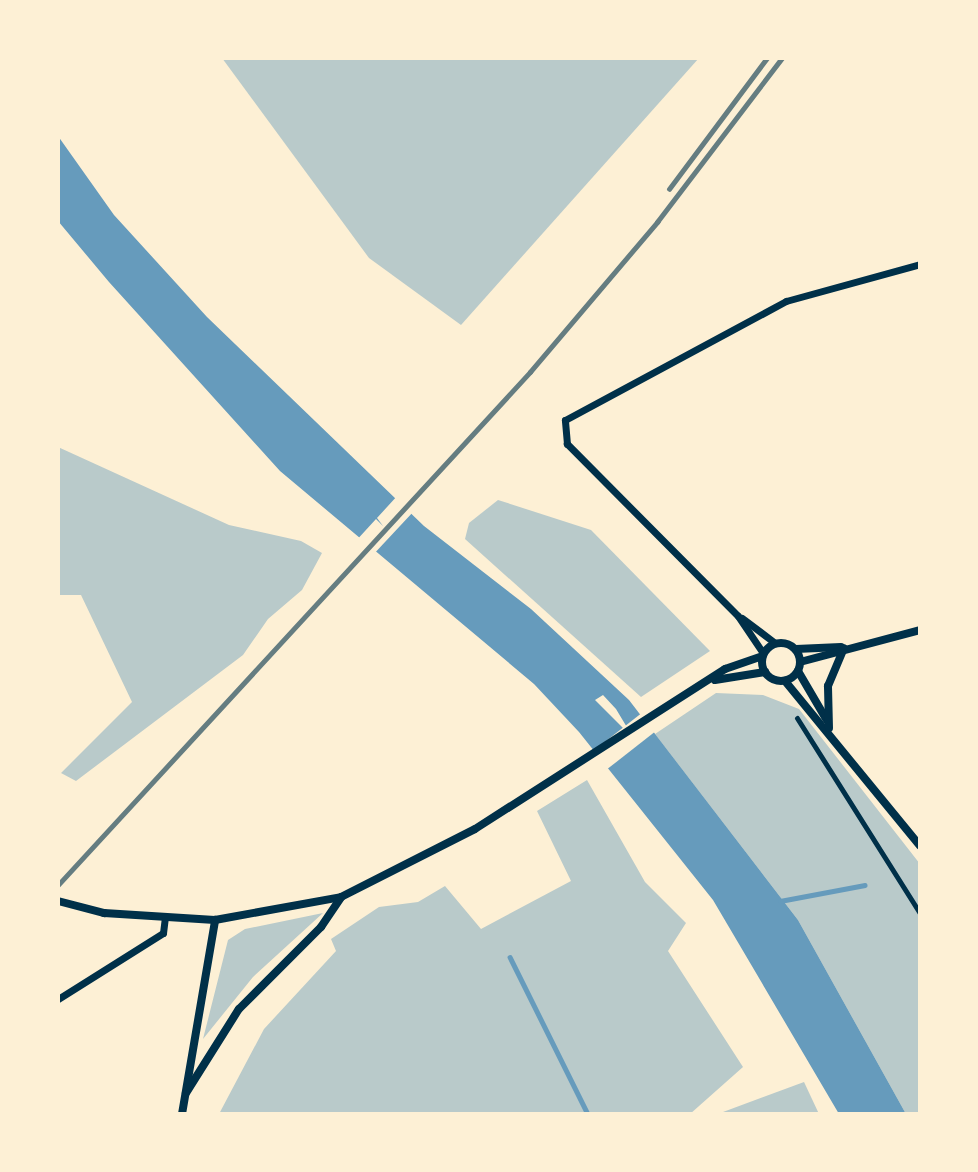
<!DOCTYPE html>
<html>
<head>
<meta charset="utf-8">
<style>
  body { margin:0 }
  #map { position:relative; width:978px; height:1172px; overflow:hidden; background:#fdf0d5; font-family:Roboto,sans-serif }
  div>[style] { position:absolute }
  .green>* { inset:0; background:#b9caca }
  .water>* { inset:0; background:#669bbc }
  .pier>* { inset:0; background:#fdf0d5; transform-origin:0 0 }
  .stream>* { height:4.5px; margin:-2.25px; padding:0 2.25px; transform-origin:2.25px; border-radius:2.25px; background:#669bbc }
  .pedestrian>* { height:5px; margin:-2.5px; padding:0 2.5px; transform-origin:2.5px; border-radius:2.5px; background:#003049 }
  .minor>* { height:7px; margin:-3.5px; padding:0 3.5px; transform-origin:3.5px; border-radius:3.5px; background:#003049 }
  .tertiary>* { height:8px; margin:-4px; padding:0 4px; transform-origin:4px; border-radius:4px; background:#003049 }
  .tertiary>.ring { margin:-4px; padding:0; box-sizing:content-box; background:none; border:8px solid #003049; border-radius:50% }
  .rail>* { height:4.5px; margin:-2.25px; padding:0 2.25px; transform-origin:2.25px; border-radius:2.25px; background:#657d81 }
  span { translate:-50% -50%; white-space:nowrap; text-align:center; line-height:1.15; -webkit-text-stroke:7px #fdf0d5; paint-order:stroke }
  .frame { position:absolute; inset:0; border:60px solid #fdf0d5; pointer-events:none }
</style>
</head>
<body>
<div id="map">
  <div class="green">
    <i style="clip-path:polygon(222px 58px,699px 58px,461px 325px,369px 258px)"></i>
    <i style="clip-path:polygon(58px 447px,229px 525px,301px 541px,322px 553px,302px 590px,268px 619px,243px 655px,76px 781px,61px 773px,132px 702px,81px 595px,58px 595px)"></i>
    <i style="clip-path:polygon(498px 500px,591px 530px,710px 651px,641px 697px,465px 539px,469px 523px)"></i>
    <i style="clip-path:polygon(716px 693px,763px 695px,799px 709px,920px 864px,920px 1114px,906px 1114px,798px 920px,655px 734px)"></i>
    <i style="clip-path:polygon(587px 780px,645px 882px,686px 923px,668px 951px,743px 1067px,690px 1114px,219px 1114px,264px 1029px,336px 951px,331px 939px,379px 907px,418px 902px,445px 886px,481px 929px,571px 881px,537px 811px)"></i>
    <i style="clip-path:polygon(323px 913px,253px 977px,203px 1039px,228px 940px,245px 929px)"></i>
    <i style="clip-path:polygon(804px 1082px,819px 1114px,720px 1114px,723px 1112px)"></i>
  </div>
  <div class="water">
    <i style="clip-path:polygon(evenodd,58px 136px,114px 215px,207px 317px,424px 526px,531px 609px,629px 700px,798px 920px,906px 1114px,839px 1114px,713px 900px,579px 732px,534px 684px,280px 471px,109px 282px,58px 221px,58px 136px,603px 695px,616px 709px,634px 739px,595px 700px,603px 695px)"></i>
  </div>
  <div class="pier">
    <i style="clip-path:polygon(398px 495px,414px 511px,371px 557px,354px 543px,376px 519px,383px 526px,377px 518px)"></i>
    <i style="left:643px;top:712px;width:23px;height:67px;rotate:52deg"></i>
  </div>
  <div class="stream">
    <i style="left:780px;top:901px;width:86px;rotate:-10.7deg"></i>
    <i style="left:510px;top:957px;width:175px;rotate:63.6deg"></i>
  </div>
  <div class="pedestrian">
    <i style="left:797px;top:718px;width:231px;rotate:57.8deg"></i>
  </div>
  <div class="minor">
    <i style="left:742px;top:618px;width:41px;rotate:37.1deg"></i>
    <i style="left:763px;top:653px;width:45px;rotate:-124deg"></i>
    <i style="left:738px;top:616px;width:243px;rotate:-134.8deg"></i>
    <i style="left:567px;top:444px;width:24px;rotate:-95deg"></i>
    <i style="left:565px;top:420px;width:251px;rotate:-28.3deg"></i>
    <i style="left:786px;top:301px;width:139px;rotate:-15.4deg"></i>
    <i style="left:58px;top:999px;width:124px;rotate:-32.2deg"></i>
    <i style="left:163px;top:933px;width:16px;rotate:-83deg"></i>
  </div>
  <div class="tertiary">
    <i class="ring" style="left:762px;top:643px;width:30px;height:30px"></i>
    <i style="left:796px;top:649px;width:45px;rotate:-2.5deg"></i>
    <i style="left:800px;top:662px;width:124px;rotate:-14.9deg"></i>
    <i style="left:798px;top:671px;width:56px;rotate:59.7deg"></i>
    <i style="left:715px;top:680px;width:51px;rotate:-9.1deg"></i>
    <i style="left:785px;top:681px;width:213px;rotate:50.7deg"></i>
    <i style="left:829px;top:728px;width:42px;rotate:-91.4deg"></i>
    <i style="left:828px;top:686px;width:41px;rotate:-67.2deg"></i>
    <i style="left:58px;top:901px;width:48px;rotate:14.6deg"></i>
    <i style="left:104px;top:913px;width:111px;rotate:3.6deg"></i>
    <i style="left:215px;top:920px;width:128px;rotate:-10.3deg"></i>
    <i style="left:341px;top:897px;width:150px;rotate:-26.9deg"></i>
    <i style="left:475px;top:829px;width:297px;rotate:-32.6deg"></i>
    <i style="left:725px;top:669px;width:39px;rotate:-19deg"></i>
    <i style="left:186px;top:1093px;width:99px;rotate:-57.8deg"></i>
    <i style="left:239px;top:1009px;width:116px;rotate:-45deg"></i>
    <i style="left:321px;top:927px;width:36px;rotate:-56deg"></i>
    <i style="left:182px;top:1114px;width:197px;rotate:-80.3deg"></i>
  </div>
  <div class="rail">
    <i style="left:669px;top:189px;width:164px;rotate:-53.2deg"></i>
    <i style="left:58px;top:885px;width:697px;rotate:-47.38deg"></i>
    <i style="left:530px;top:372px;width:197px;rotate:-49.7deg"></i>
    <i style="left:657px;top:222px;width:206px;rotate:-52.7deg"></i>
  </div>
  <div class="frame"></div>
</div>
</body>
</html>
